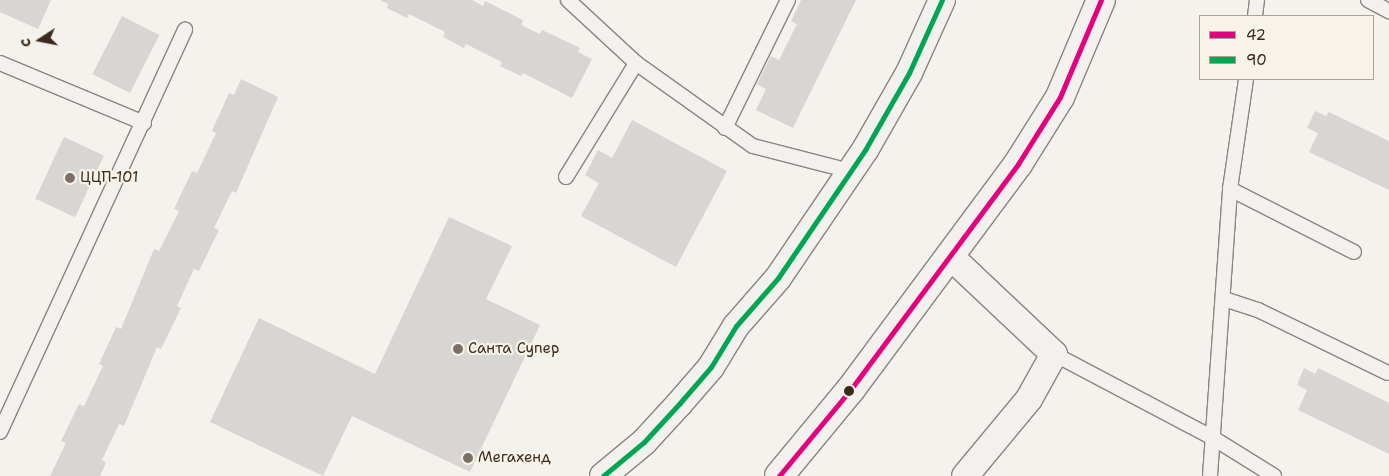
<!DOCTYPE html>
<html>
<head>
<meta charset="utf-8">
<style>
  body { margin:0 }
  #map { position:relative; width:1389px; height:476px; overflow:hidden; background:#f4f2ec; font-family:"Shantell Sans",sans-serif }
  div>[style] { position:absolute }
  .building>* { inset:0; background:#d8d6d2; transform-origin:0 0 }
  .roads { filter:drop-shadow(1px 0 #898580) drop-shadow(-1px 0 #898580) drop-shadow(0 1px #898580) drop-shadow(0 -1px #898580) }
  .service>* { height:14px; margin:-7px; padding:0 7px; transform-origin:7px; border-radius:7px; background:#f2f1ed }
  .minor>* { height:26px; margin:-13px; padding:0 13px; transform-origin:13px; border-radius:13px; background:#f2f1ed }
  .primary>* { height:28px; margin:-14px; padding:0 14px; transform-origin:14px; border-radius:14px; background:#f2f1ed }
  .bus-1>* { height:5px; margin:-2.5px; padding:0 2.5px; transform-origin:2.5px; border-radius:2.5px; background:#e5007d }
  .bus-2>* { height:5px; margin:-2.5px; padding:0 2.5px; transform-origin:2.5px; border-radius:2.5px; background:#00a651 }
  .dots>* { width:14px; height:14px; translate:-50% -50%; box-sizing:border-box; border:2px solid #f7f3e8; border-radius:50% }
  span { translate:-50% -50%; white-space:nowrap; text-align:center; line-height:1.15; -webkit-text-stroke:4.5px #f7f3e8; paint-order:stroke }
  .poi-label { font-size:15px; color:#3b2a1e }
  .left { translate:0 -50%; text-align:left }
  .legend { position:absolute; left:1199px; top:15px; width:175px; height:65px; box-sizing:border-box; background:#f7f3e8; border:1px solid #aca397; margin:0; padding:6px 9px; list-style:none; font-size:15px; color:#3b2a1e }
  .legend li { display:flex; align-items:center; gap:10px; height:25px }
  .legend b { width:25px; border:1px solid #aca397 }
  .north { position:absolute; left:15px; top:15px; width:50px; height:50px; -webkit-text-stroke:4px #f7f3e8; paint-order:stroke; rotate:259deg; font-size:14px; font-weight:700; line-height:20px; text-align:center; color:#3b2a1e }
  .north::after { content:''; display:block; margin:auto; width:18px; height:22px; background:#3b2a1e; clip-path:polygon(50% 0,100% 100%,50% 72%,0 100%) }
</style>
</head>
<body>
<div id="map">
  <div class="building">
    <i style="clip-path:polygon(0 0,51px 0,38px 29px,0 12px)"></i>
    <i style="clip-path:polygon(380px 0,472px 0,483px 6px,485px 1px,523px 20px,521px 25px,540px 34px,542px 30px,580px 48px,578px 52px,592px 59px,572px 98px,523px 73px,521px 76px,500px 66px,502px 62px,466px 44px,464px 48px,443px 37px,445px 32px,409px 14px,407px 18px,387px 8px,388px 4px)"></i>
    <i style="clip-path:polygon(801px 0,856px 0,793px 128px,756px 110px,766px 89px,757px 84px,771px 56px,779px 60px,797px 24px,791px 21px)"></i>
    <i style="left:122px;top:16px;width:42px;height:65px;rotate:27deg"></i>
    <i style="clip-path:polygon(241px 79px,278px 97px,236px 193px,232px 191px,214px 228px,219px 230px,199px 271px,194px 269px,177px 306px,181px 308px,161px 349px,157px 347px,124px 426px,119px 424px,102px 460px,106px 463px,100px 476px,50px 476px,66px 443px,61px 441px,79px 404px,84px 406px,103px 366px,99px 364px,116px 327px,121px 329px,154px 249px,159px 251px,179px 211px,174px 209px,192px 171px,197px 173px,216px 133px,212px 131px,229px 93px,234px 95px)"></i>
    <i style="clip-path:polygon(1315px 111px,1326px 116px,1329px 112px,1389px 141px,1389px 190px,1309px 152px,1318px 133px,1307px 128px)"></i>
    <i style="clip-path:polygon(632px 120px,727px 171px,676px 267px,581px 216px,599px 183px,585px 175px,598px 150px,612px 158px)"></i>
    <i style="left:64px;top:137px;width:44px;height:68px;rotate:25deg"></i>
    <i style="clip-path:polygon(449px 217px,512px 246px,486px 299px,540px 325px,470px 472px,352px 416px,323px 476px,210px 422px,259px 318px,375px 374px)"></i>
    <i style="clip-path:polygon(1304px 368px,1315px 374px,1318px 368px,1389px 403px,1389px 454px,1298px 410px,1307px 390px,1297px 385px)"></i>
  </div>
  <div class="roads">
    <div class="service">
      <i style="left:568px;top:0;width:93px;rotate:42.8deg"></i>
      <i style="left:636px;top:63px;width:143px;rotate:35.4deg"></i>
      <i style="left:753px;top:146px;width:100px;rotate:14.5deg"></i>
      <i style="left:1368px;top:0;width:24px;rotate:28deg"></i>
      <i style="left:1255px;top:16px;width:16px;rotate:-83deg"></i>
      <i style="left:0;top:63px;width:156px;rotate:22.6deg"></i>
      <i style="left:725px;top:128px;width:143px;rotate:-63.8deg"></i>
      <i style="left:566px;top:177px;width:134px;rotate:-58.4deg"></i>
      <i style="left:1230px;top:189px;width:139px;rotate:26.9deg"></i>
      <i style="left:1224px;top:299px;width:36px;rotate:18deg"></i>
      <i style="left:1258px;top:310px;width:144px;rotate:25.9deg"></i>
      <i style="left:1054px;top:354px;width:180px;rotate:27.8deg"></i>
      <i style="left:1213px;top:438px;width:72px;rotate:31.9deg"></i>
      <i style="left:0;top:432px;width:443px;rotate:-65.3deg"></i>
      <i style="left:1210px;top:476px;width:288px;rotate:-86deg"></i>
      <i style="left:1230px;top:189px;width:111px;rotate:-81.7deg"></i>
    </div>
    <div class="minor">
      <i style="left:951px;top:257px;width:141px;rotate:43.3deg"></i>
      <i style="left:1054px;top:354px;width:51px;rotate:119.1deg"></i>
      <i style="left:1029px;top:399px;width:100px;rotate:129.7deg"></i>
      <i style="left:603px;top:476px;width:53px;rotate:-39.7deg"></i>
      <i style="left:644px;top:442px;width:52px;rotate:-47.4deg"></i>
      <i style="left:679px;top:404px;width:49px;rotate:-49.1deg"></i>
      <i style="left:711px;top:367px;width:48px;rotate:-58.6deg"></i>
      <i style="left:736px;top:326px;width:64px;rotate:-48.8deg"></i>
      <i style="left:778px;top:278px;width:155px;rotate:-55.8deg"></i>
      <i style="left:865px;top:150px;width:89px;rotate:-60.3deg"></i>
      <i style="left:909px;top:73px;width:80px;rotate:-65.7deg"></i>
    </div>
    <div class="primary">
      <i style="left:779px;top:476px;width:113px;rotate:-50.4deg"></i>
      <i style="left:851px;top:389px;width:280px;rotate:-53.4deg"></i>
      <i style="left:1018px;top:164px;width:79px;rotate:-57.9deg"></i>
      <i style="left:1060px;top:97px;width:105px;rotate:-67.1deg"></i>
    </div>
  </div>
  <div class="bus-1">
    <i style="left:779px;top:476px;width:113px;rotate:-50.4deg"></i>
    <i style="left:851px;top:389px;width:280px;rotate:-53.4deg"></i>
    <i style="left:1018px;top:164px;width:79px;rotate:-57.9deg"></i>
    <i style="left:1060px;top:97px;width:105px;rotate:-67.1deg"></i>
  </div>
  <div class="bus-2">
    <i style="left:603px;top:476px;width:53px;rotate:-39.7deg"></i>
    <i style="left:644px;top:442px;width:52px;rotate:-47.4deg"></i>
    <i style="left:679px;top:404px;width:49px;rotate:-49.1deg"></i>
    <i style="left:711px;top:367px;width:48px;rotate:-58.6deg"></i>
    <i style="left:736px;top:326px;width:64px;rotate:-48.8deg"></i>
    <i style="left:778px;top:278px;width:155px;rotate:-55.8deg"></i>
    <i style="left:865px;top:150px;width:89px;rotate:-60.3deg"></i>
    <i style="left:909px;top:73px;width:80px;rotate:-65.7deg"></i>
  </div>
  <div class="dots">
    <i style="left:70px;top:178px;background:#7c7066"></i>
    <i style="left:458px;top:349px;background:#7c7066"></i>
    <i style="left:849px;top:391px;background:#3b2a1e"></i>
    <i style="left:468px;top:458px;background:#7c7066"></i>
  </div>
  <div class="poi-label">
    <span class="left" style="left:80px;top:178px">ЦЦП-101</span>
    <span class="left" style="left:468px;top:349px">Санта Супер</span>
    <span class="left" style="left:478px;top:458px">Мегахенд</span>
  </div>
  <ul class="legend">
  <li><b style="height:6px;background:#e5007d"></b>42</li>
  <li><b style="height:6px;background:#00a651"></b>90</li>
  </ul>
  <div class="north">С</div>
</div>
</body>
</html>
